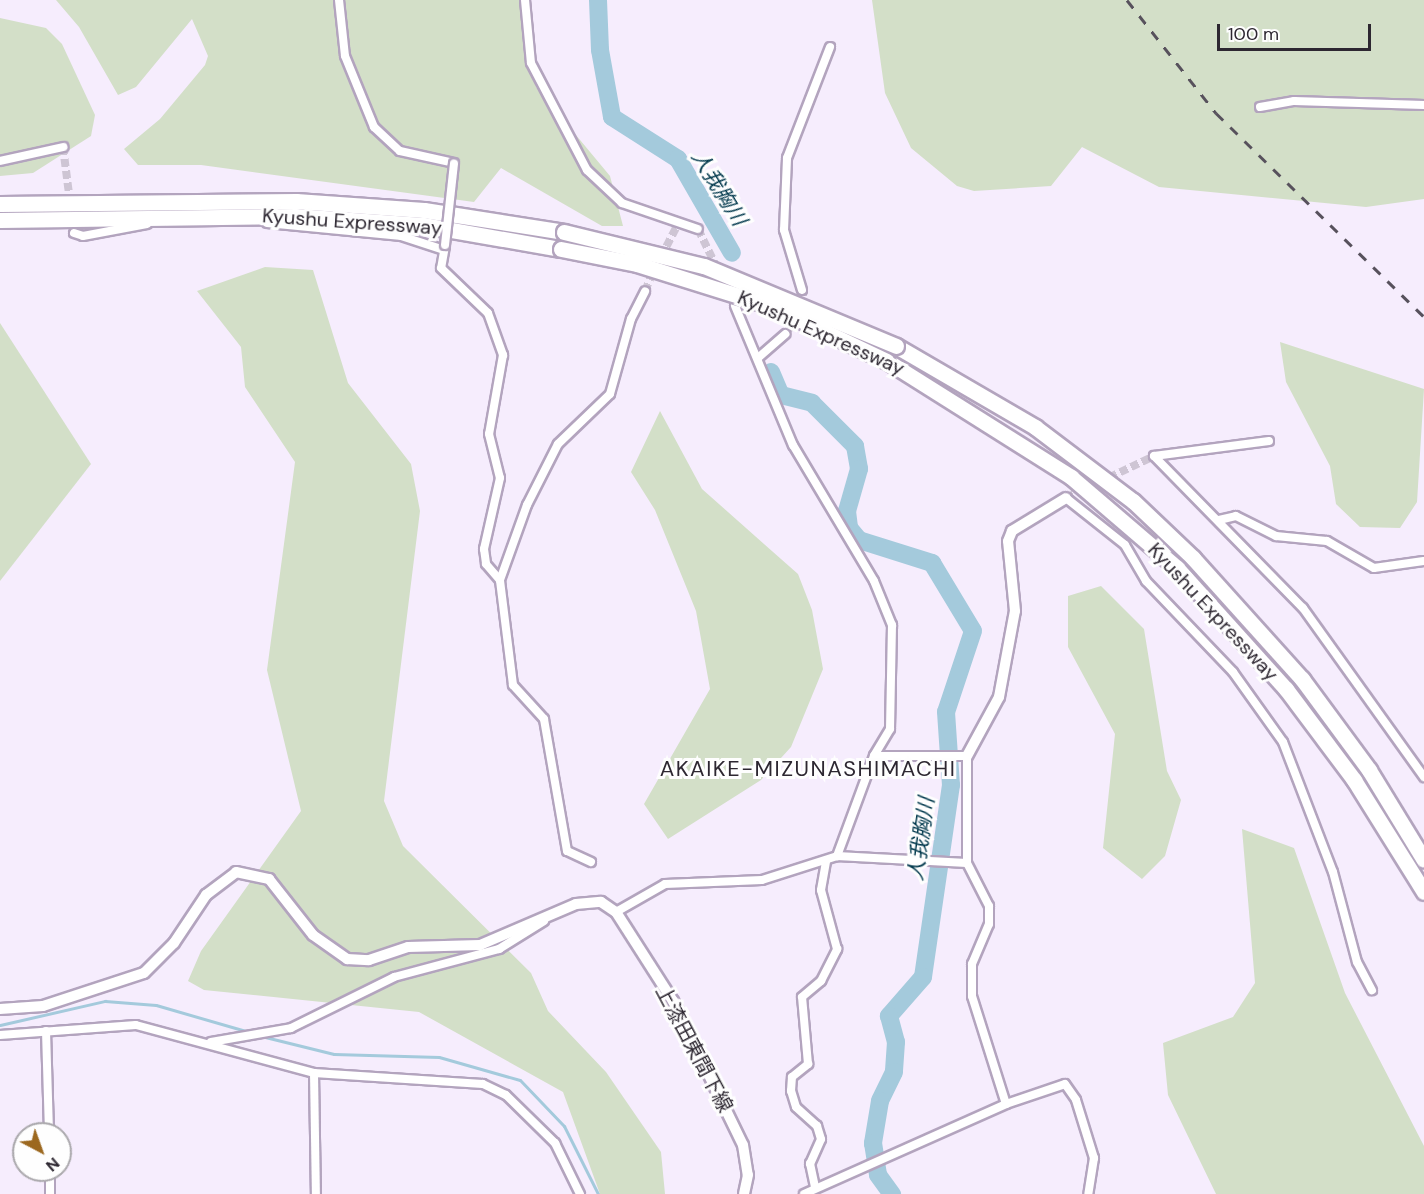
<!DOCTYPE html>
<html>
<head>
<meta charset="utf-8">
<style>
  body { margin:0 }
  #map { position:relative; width:1424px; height:1194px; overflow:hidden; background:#f6edfd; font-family:"DM Sans","Noto Sans JP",sans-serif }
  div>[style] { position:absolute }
  .green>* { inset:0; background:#d3dfc8 }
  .stream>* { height:3px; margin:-1.5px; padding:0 1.5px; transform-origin:1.5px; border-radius:1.5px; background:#a4cadc }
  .river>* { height:18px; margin:-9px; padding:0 9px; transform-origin:9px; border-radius:9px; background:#a4cadc }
  .minor-tunnel>* { height:8px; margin-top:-4px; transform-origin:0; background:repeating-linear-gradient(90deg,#cec5d4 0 8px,transparent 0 12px) }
  .roads { filter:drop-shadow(2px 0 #b3a4be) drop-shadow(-2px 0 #b3a4be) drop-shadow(0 2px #b3a4be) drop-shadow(0 -2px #b3a4be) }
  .minor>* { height:8px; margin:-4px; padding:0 4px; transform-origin:4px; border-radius:4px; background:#fff }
  .tertiary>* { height:10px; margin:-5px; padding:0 5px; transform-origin:5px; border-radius:5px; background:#fff }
  .secondary>* { height:10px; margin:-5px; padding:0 5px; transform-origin:5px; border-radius:5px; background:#fff }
  .motorway>* { height:15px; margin:-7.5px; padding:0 7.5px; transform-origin:7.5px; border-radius:7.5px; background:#fff }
  .rail>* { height:3px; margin-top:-1.5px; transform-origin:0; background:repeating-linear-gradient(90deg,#57515c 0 10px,transparent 0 20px) }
  .bridges { filter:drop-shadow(2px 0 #b3a4be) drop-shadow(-2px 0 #b3a4be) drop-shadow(0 2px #b3a4be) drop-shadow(0 -2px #b3a4be) }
  .minor-bridge>* { height:8px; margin:-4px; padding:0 4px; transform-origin:4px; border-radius:4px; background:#fff }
  .motorway-bridge>* { height:15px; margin:-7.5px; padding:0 7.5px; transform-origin:7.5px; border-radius:7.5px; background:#fff }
  span { translate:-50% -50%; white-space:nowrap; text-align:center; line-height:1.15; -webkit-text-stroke:6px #fefefe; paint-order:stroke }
  .street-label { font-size:20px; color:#2d2731 }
  .water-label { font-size:21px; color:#02394d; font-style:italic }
  .quarter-label { font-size:22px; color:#2d2731; letter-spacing:1.5px }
  .north { position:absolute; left:12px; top:1122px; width:60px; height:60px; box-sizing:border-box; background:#fefefe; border:2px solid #aaa8ac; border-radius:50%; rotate:139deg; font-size:16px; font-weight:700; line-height:24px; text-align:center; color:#2d2731 }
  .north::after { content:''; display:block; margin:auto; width:21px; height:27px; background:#9c681f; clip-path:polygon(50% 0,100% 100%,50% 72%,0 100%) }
  .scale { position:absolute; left:1217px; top:24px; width:154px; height:27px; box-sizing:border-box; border:3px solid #2d2731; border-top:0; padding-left:8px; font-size:18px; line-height:21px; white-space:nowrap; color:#2d2731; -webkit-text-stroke:4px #fefefe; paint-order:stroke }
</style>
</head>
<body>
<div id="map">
  <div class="green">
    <i style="clip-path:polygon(56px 0,527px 0,536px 87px,610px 176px,623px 226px,602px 226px,501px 168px,474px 202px,201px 165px,138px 165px,124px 149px,160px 119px,205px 65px,208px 56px,192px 19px,136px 87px,118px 95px,79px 27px)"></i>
    <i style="clip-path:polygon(872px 0,1424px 0,1424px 199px,1366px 207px,1159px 187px,1082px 147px,1051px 186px,974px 191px,957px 186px,911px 148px,885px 93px)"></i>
    <i style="clip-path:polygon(0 18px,46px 28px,62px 44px,95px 115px,91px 136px,33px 173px,0 176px)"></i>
    <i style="clip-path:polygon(265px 267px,313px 270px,348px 383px,411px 464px,420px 511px,384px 801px,403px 846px,531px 973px,548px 1011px,606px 1072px,661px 1152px,665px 1194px,600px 1194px,563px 1092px,419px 1012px,204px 990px,188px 981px,201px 951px,301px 811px,267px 670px,295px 462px,245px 387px,241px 347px,197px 291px)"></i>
    <i style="clip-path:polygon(0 323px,91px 464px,0 581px)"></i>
    <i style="clip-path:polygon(1280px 342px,1424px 389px,1417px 502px,1400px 528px,1360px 527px,1336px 504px,1330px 466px,1286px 382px)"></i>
    <i style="clip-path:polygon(660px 411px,702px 489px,798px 574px,812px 610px,823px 669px,791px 747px,761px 780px,668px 839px,644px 804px,710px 689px,696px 611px,655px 510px,631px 472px)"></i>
    <i style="clip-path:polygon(1101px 586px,1144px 629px,1167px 771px,1181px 800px,1165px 856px,1142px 879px,1103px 848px,1115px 734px,1068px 647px,1068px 596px)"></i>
    <i style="clip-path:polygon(1242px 829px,1294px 848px,1345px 993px,1424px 1146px,1424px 1194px,1216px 1194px,1168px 1095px,1163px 1043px,1233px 1017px,1255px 983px)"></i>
  </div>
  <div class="stream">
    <i style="left:0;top:1025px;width:108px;rotate:-12.9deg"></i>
    <i style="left:105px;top:1001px;width:51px;rotate:4.5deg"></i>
    <i style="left:156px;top:1005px;width:97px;rotate:16.2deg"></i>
    <i style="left:261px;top:1036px;width:75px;rotate:13.9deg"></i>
    <i style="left:334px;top:1054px;width:105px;rotate:1.6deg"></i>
    <i style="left:439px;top:1057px;width:84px;rotate:15.9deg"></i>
    <i style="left:520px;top:1080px;width:64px;rotate:46.3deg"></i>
    <i style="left:564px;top:1126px;width:76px;rotate:63.4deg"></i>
  </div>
  <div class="river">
    <i style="left:598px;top:0;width:50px;rotate:87.7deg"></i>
    <i style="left:600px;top:50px;width:68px;rotate:79.8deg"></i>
    <i style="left:612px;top:117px;width:78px;rotate:32.5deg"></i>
    <i style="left:678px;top:159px;width:108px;rotate:60.1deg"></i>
    <i style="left:771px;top:372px;width:25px;rotate:67deg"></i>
    <i style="left:781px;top:395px;width:32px;rotate:14deg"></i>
    <i style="left:812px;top:403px;width:61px;rotate:45deg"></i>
    <i style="left:855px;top:446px;width:23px;rotate:80deg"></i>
    <i style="left:859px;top:469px;width:44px;rotate:105.9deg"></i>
    <i style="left:847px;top:511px;width:17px;rotate:83deg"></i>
    <i style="left:849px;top:528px;width:16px;rotate:50deg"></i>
    <i style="left:859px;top:540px;width:77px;rotate:17.5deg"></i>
    <i style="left:932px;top:563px;width:79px;rotate:58.9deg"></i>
    <i style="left:973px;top:631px;width:85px;rotate:108.4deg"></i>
    <i style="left:946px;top:712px;width:73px;rotate:86.1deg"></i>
    <i style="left:951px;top:785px;width:194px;rotate:98.3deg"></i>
    <i style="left:923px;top:977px;width:52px;rotate:131.1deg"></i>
    <i style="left:889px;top:1016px;width:27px;rotate:75deg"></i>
    <i style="left:896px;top:1042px;width:30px;rotate:94deg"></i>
    <i style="left:894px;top:1072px;width:32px;rotate:116deg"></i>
    <i style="left:880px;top:1101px;width:43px;rotate:99.5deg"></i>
    <i style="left:873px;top:1143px;width:32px;rotate:81deg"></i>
    <i style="left:878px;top:1175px;width:24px;rotate:54deg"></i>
  </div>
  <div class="minor-tunnel">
    <i style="left:63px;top:147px;width:87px;rotate:82.7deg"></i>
    <i style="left:698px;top:229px;width:46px;rotate:64deg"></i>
    <i style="left:661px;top:257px;width:42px;rotate:-62.8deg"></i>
    <i style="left:645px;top:291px;width:25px;rotate:-67deg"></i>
    <i style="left:785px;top:334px;width:33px;rotate:-51deg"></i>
    <i style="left:806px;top:308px;width:18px;rotate:-103deg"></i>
    <i style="left:1066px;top:498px;width:98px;rotate:-25.5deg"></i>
  </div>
  <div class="roads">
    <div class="minor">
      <i style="left:339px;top:0;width:56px;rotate:83.9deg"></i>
      <i style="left:345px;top:56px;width:77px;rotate:67.8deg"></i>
      <i style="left:374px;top:127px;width:35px;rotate:43deg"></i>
      <i style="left:400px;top:151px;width:55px;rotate:12.5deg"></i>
      <i style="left:525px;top:0;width:63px;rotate:84.6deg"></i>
      <i style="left:531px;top:63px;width:121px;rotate:62.4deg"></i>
      <i style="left:587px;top:170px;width:48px;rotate:43.3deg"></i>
      <i style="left:622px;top:203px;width:80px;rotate:18.9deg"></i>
      <i style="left:1260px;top:107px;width:35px;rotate:-10deg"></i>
      <i style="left:1294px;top:101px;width:130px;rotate:1.8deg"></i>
      <i style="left:0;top:161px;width:65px;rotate:-12.5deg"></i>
      <i style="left:267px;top:223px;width:135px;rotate:5.5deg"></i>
      <i style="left:401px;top:236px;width:45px;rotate:18deg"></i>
      <i style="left:74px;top:233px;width:9px;rotate:18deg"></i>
      <i style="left:83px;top:236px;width:65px;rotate:-10.6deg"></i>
      <i style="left:445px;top:246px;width:22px;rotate:100deg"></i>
      <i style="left:441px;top:268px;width:65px;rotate:43.8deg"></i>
      <i style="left:488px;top:313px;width:45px;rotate:70.3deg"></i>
      <i style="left:503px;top:355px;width:80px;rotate:100deg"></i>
      <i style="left:489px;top:434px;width:45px;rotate:76deg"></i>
      <i style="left:500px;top:478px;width:73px;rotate:102.7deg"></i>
      <i style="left:484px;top:549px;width:15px;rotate:82deg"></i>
      <i style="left:486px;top:564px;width:21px;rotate:49deg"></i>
      <i style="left:802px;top:290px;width:63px;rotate:-106.7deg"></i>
      <i style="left:784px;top:230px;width:72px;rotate:-87.6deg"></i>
      <i style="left:787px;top:158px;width:119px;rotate:-68.8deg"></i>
      <i style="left:735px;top:306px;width:151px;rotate:67.4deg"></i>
      <i style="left:793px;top:445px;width:158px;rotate:59.2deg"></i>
      <i style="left:874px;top:581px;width:48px;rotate:67.8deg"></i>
      <i style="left:892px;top:625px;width:104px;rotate:91.1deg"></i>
      <i style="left:890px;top:729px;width:31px;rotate:121deg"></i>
      <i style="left:759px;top:357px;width:35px;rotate:-41deg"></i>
      <i style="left:1269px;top:441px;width:116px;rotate:172.6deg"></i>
      <i style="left:1154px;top:456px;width:213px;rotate:45.6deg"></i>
      <i style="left:1303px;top:608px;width:208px;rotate:54.4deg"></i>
      <i style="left:1066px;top:498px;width:75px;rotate:38.5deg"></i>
      <i style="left:1125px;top:545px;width:42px;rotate:59.7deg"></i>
      <i style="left:1146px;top:581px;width:126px;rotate:46.3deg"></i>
      <i style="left:1233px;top:672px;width:86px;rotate:54.5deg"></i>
      <i style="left:1283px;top:742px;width:139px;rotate:69deg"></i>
      <i style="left:1333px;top:872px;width:93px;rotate:75.1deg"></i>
      <i style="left:1357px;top:962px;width:32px;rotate:62deg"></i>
      <i style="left:1219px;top:520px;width:17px;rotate:-13deg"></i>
      <i style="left:1236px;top:516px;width:45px;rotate:26.6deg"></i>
      <i style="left:1276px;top:536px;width:51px;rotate:5.6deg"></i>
      <i style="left:1327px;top:541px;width:54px;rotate:29.9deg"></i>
      <i style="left:1374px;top:568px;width:50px;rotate:-8deg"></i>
      <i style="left:591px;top:862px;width:26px;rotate:-155deg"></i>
      <i style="left:567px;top:851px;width:134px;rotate:-99.9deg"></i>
      <i style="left:544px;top:719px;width:46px;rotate:-132.4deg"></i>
      <i style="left:513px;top:685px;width:106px;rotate:-97.1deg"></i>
      <i style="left:500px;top:580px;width:80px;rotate:-70.2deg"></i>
      <i style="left:527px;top:505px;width:68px;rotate:-63.1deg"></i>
      <i style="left:558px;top:444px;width:72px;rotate:-43.9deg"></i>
      <i style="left:610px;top:394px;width:78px;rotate:-74.4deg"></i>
      <i style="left:631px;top:319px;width:31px;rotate:-63deg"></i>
      <i style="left:616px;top:912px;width:56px;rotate:-29.7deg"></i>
      <i style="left:665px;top:884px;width:97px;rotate:-2.4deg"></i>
      <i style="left:762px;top:880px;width:79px;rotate:-17.7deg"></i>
      <i style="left:837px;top:856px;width:130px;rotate:3.1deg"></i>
      <i style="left:46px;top:1031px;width:103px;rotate:88.3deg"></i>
      <i style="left:0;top:1035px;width:136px;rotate:-4.2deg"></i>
      <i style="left:136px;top:1025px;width:184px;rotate:15.1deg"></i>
      <i style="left:314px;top:1073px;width:169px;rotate:3.7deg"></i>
      <i style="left:483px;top:1084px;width:25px;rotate:26deg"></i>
      <i style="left:506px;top:1095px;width:69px;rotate:44.4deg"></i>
      <i style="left:555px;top:1143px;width:57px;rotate:63.9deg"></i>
      <i style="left:211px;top:1042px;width:81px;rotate:-9.9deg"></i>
      <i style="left:291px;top:1028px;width:115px;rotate:-26.3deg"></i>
      <i style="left:394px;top:977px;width:109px;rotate:-14.9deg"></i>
      <i style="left:499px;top:949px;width:53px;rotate:-31.9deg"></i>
      <i style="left:314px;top:1073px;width:121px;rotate:89.1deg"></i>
      <i style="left:1006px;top:1104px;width:62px;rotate:-18.7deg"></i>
      <i style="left:1065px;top:1084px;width:19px;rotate:55deg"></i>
      <i style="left:1076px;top:1100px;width:61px;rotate:72.8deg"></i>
      <i style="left:1094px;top:1158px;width:36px;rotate:99deg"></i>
      <i style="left:50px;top:1170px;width:24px;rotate:90deg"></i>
      <i style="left:815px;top:1187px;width:24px;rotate:-102deg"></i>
      <i style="left:810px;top:1164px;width:27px;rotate:-66deg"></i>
      <i style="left:821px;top:1139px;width:14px;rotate:-107deg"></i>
      <i style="left:817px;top:1126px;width:28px;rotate:-138deg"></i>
      <i style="left:796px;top:1107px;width:17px;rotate:-107deg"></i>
      <i style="left:791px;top:1091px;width:14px;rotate:-86deg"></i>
      <i style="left:792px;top:1077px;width:21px;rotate:-39deg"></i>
      <i style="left:808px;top:1064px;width:67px;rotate:-95.1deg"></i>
      <i style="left:802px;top:997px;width:25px;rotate:-40deg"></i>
      <i style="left:821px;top:981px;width:36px;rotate:-63deg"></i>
      <i style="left:837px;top:949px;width:61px;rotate:-105.2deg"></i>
      <i style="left:821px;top:890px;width:29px;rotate:-80deg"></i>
      <i style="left:804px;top:1194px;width:221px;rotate:-24deg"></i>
      <i style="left:1006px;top:1104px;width:113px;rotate:-107.5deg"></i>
      <i style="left:972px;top:996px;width:32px;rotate:-90deg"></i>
      <i style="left:972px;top:964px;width:43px;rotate:-67deg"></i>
      <i style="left:989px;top:924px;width:18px;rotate:-90deg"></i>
      <i style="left:989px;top:906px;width:48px;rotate:-117.1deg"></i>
      <i style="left:967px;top:863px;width:107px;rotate:-90deg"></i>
      <i style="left:967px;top:756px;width:93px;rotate:180deg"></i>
      <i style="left:874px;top:756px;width:107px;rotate:110.3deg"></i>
    </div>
    <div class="tertiary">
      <i style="left:967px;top:756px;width:67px;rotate:-61.5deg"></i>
      <i style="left:999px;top:697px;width:87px;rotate:-79.5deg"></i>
      <i style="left:1015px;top:611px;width:70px;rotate:-95.7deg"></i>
      <i style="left:1008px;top:541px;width:11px;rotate:-68deg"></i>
      <i style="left:1012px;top:531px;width:63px;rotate:-31.4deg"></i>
    </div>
    <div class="secondary">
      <i style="left:0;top:1009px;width:43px;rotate:-4deg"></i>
      <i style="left:43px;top:1006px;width:106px;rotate:-18.1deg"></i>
      <i style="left:144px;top:973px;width:42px;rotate:-45deg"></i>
      <i style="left:174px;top:943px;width:58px;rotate:-56.3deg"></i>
      <i style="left:206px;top:895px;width:38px;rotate:-37deg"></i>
      <i style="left:236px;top:872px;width:34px;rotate:12deg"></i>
      <i style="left:269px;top:879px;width:71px;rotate:51.8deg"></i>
      <i style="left:313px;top:935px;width:42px;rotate:35.2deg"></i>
      <i style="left:347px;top:959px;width:22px;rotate:3deg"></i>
      <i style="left:369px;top:960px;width:41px;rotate:-18.4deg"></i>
      <i style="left:408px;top:947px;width:72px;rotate:-1.6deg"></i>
      <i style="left:480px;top:945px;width:104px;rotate:-23.1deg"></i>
      <i style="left:576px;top:904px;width:25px;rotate:-5deg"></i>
      <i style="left:601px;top:902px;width:18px;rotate:34deg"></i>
      <i style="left:616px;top:912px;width:106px;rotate:57.4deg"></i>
      <i style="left:673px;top:1001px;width:160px;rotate:64.1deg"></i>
      <i style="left:743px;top:1145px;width:30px;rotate:81deg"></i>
      <i style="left:748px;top:1175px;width:19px;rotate:102deg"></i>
    </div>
    <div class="motorway">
      <i style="left:0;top:204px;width:296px;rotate:-0.6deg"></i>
      <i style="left:296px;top:201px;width:128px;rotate:4deg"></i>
      <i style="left:424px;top:210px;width:142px;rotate:8.9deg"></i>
      <i style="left:0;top:220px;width:295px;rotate:-0.8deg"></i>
      <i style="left:295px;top:216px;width:128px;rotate:4deg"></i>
      <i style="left:423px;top:225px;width:140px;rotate:9.9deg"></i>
      <i style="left:896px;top:346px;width:161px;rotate:30.2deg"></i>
      <i style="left:1035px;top:427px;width:123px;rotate:37.1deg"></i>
      <i style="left:1133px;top:501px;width:83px;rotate:43.5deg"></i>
      <i style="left:1193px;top:558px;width:163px;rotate:48deg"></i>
      <i style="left:1302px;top:679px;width:113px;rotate:53.6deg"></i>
      <i style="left:1369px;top:770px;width:105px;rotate:58.6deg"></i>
      <i style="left:887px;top:361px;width:218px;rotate:32.2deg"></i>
      <i style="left:1071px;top:477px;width:140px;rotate:40.6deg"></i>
      <i style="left:1177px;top:568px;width:163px;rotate:48deg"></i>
      <i style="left:1286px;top:689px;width:114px;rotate:53.2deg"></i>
      <i style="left:1354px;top:780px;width:132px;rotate:58deg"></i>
    </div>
  </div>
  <div class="rail">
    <i style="left:1127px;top:0;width:144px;rotate:51.8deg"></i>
    <i style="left:1216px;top:113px;width:291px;rotate:44.4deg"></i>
  </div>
  <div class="bridges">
    <div class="minor-bridge">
      <i style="left:445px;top:245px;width:82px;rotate:-83.7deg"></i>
    </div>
    <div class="motorway-bridge">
      <i style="left:564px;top:232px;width:144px;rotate:13.7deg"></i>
      <i style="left:704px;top:266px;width:208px;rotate:22.6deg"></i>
      <i style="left:561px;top:249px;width:77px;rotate:11.2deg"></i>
      <i style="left:637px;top:264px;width:140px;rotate:17.4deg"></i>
      <i style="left:771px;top:306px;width:128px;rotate:25.4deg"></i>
    </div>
  </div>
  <div class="street-label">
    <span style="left:352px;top:222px;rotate:4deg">Kyushu Expressway</span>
    <span style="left:821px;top:333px;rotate:24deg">Kyushu Expressway</span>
    <span style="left:1213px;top:612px;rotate:47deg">Kyushu Expressway</span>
    <span style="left:694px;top:1049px;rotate:62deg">上漆田東間下線</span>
  </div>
  <div class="water-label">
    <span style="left:719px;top:188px;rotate:58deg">人我胸川</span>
    <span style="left:921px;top:839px;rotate:-82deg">人我胸川</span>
  </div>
  <div class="quarter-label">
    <span style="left:808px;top:769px">AKAIKE-MIZUNASHIMACHI</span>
  </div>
  <div class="north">N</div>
  <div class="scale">100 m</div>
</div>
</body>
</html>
